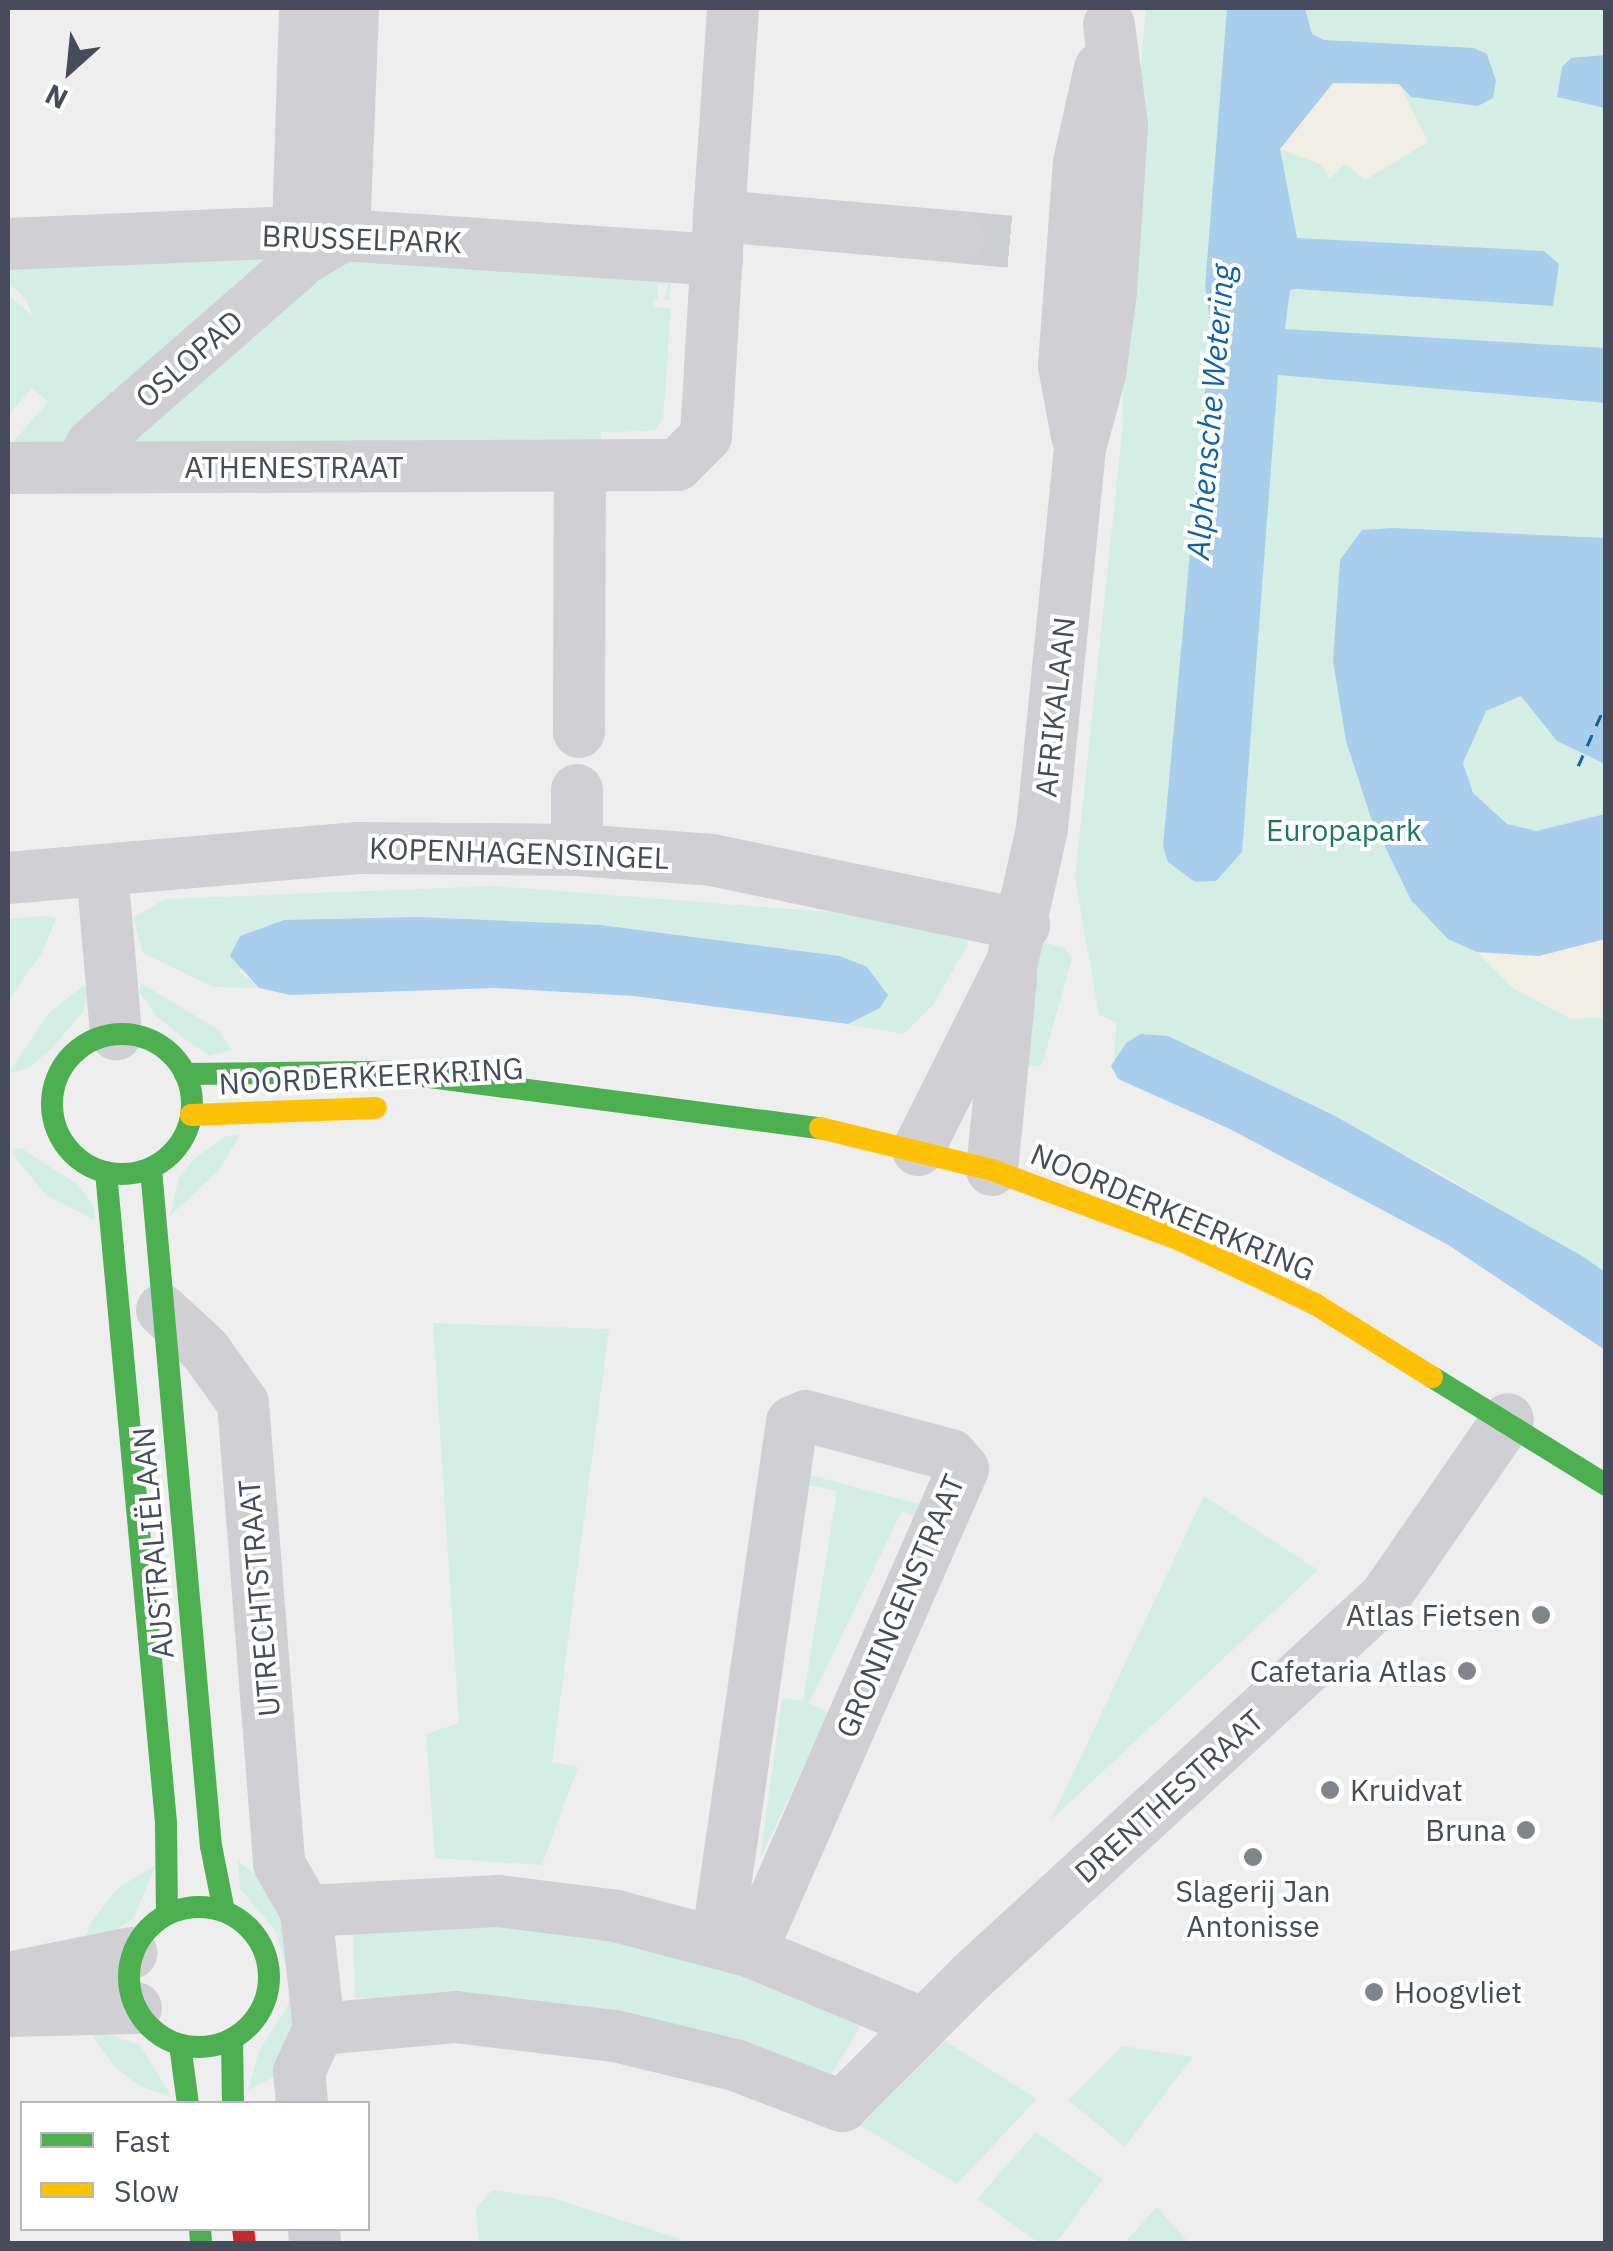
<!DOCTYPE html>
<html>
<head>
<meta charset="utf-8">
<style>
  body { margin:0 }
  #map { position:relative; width:1613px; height:2251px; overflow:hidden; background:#efeeee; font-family:"IBM Plex Sans",sans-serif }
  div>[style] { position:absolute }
  .green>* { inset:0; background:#d3eee4 }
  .sand>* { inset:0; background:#f1efe5 }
  .water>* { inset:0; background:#a8ceec }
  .ferry>* { height:2.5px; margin-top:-1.25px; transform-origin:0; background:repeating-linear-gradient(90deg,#0e63a6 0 12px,transparent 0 22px) }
  .street-tunnel>* { height:52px; margin-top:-26px; transform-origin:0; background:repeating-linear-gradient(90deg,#cdced1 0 52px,transparent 0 78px) }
  .street>* { height:52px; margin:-26px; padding:0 26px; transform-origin:26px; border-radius:26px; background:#d0d0d4 }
  .fast>* { height:22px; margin:-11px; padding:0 11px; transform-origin:11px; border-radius:11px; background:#4caf50 }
  .fast>.ring { margin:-11px; padding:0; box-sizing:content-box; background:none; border:22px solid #4caf50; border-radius:50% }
  .slow>* { height:22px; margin:-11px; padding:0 11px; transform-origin:11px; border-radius:11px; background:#ffc107 }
  .jam>* { height:22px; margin:-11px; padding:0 11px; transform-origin:11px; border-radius:11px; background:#c62828 }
  .dots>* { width:28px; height:28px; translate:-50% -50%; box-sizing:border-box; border:5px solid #fff; border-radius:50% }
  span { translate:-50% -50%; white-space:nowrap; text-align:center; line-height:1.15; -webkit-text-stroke:8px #fff; paint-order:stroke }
  .street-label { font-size:30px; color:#464c5b }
  .park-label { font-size:30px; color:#187b60 }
  .poi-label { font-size:30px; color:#464c5b }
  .right { translate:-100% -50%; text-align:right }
  .left { translate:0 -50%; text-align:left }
  .water-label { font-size:32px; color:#0e63a6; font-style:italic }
  .frame { position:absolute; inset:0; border:10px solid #464c5b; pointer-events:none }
  .legend { position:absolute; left:20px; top:2101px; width:350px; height:130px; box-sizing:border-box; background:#fff; border:2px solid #b5b7bd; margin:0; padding:12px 18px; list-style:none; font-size:30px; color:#464c5b }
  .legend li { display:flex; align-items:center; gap:20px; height:50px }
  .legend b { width:50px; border:2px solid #b5b7bd }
  .north { position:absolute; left:20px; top:20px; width:100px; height:100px; -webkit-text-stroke:8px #fff; paint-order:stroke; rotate:207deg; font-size:28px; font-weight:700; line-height:40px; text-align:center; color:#464c5b }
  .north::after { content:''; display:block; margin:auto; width:35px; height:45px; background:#464c5b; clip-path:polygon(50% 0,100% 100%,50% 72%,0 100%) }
</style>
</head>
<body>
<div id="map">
  <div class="green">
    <i style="clip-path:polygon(1146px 8px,1605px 8px,1605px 1272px,1442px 1174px,1253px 1077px,1146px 1034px,1126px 1043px,1114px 1062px,1116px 1022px,1099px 1015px,1075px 878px,1123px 424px,1122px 279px)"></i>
    <i style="clip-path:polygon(294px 241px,80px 444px,12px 443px,48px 402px,32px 388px,8px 415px,8px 295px,32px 315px,26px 299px,8px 282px,8px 257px)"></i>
    <i style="clip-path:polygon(327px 250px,671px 283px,670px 300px,664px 299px,668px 285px,657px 284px,658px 299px,653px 300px,653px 307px,671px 308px,663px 419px,654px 431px,601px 432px,600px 444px,97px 453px)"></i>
    <i style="clip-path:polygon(495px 886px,867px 915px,965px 933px,968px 944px,933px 1005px,904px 1034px,848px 1024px,880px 1008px,840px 956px,601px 925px,238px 970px,259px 988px,213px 987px,143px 953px,133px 918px,165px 899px)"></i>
    <i style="clip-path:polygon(45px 916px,56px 918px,43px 951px,8px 1001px,8px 919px)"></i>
    <i style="clip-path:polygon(1041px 942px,1063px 947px,1072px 958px,1042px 1065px,1023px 1068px,1021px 1041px)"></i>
    <i style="clip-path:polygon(141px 983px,219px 1030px,232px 1050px,209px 1056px,185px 1039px,156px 1016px,139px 992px)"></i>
    <i style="clip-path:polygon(83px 986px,89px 987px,83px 1012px,52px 1048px,30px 1067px,8px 1074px,49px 1013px)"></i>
    <i style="clip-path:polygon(240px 1135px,219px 1170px,170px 1216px,179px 1177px,194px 1159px,226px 1136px)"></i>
    <i style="clip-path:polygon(21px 1148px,78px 1185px,93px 1204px,95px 1220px,46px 1195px,14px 1156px,12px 1149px)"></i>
    <i style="clip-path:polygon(433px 1323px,609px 1329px,552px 1762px,578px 1767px,542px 1865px,435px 1858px,426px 1734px,459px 1723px)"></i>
    <i style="clip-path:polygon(799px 1472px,940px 1510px,931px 1524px,902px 1511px,809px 1703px,829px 1713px,760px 1859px,782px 1698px,803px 1701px,837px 1491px,808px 1485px)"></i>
    <i style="clip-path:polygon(1204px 1496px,1318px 1570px,1051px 1820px)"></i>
    <i style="clip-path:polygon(238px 1861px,277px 1892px,300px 2027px,274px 2077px,248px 2090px,259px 2051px,288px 2005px,291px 1983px,275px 1930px,240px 1889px)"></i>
    <i style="clip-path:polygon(156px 1865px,133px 1919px,81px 1950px,91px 1922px,118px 1888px)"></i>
    <i style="clip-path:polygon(505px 1927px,627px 1942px,746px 1972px,866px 2017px,828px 2080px,538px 2003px,355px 1998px,353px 1931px)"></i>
    <i style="clip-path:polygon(87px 2028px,140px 2045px,172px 2097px,142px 2087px,116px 2069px)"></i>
    <i style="clip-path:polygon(945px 2041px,1037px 2099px,957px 2184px,860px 2125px)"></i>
    <i style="clip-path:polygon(1122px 2046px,1193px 2057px,1125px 2147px,1068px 2100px)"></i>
    <i style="clip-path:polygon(1036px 2132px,1103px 2179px,1056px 2243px,1039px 2243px,977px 2199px)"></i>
    <i style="clip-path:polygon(492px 2190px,552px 2198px,693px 2243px,479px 2243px,476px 2208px)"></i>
    <i style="clip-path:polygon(1157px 2207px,1189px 2243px,1124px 2243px)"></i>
  </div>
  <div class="sand">
    <i style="clip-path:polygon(1333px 83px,1399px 84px,1428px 142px,1365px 180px,1345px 164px,1330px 179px,1322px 165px,1280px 149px)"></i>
    <i style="clip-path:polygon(1605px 938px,1605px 1017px,1571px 1019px,1514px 989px,1477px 952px,1539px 956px)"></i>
  </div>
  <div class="water">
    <i style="clip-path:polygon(1227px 8px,1305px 8px,1312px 34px,1324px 40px,1474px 48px,1487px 54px,1496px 81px,1493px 98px,1478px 106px,1411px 97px,1399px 84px,1333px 83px,1280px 149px,1297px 238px,1544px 251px,1559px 264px,1553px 306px,1296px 289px,1290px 290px,1285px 329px,1605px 348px,1606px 403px,1278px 375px,1242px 852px,1216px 881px,1195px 882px,1168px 862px,1163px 846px,1211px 326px,1205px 287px)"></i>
    <i style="clip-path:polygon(1605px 55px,1605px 108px,1557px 97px,1562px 67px,1571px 58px)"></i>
    <i style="clip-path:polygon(1393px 528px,1605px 538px,1605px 764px,1557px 741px,1521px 696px,1486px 711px,1463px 763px,1473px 793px,1507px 824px,1537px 831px,1605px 814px,1605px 939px,1539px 956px,1477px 952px,1448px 939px,1411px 900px,1371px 818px,1346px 741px,1333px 661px,1340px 560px,1362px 530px)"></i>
    <i style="clip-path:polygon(418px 917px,601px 925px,840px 956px,867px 967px,888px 995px,880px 1008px,848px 1024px,634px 996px,495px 988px,290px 995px,259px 988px,230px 956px,240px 936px,284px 920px)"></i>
    <i style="clip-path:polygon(1141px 1034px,1168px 1036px,1335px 1116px,1582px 1256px,1605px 1272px,1605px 1350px,1450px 1246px,1230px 1129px,1118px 1079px,1111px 1066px,1126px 1043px)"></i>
  </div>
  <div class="ferry">
    <i style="left:1578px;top:766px;width:69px;rotate:-66deg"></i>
  </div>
  <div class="street-tunnel">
    <i style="left:958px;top:237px;width:77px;rotate:5.2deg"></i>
  </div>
  <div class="street">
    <i style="left:719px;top:216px;width:208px;rotate:-86.1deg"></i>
    <i style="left:8px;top:244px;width:290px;rotate:-2.4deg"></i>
    <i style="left:298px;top:232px;width:420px;rotate:3.8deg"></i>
    <i style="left:305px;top:258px;width:27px;rotate:-105deg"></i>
    <i style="left:298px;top:232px;width:224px;rotate:-88.2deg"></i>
    <i style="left:1077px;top:436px;width:71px;rotate:-100.5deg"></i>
    <i style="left:1064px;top:366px;width:204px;rotate:-85.8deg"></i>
    <i style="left:1079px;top:163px;width:97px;rotate:-77.5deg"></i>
    <i style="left:80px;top:467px;width:26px;rotate:-62deg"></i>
    <i style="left:92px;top:444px;width:283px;rotate:-41.1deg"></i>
    <i style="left:305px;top:258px;width:45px;rotate:-30.5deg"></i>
    <i style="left:344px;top:235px;width:227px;rotate:-87.7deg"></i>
    <i style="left:8px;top:468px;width:669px;rotate:-0.26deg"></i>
    <i style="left:677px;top:465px;width:41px;rotate:-45deg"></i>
    <i style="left:706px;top:436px;width:220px;rotate:-86.6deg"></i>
    <i style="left:719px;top:216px;width:240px;rotate:5deg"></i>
    <i style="left:579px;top:732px;width:265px;rotate:-89.8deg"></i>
    <i style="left:577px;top:850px;width:60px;rotate:-90deg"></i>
    <i style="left:102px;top:870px;width:165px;rotate:85.1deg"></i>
    <i style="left:8px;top:878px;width:351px;rotate:-4.9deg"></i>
    <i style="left:358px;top:848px;width:219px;rotate:0.5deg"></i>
    <i style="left:577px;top:850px;width:135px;rotate:4.2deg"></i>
    <i style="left:712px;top:860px;width:319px;rotate:11.8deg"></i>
    <i style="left:918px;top:1150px;width:210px;rotate:-63.4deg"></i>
    <i style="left:1012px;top:962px;width:136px;rotate:-77.3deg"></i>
    <i style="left:1042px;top:829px;width:383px;rotate:-84.3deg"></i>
    <i style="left:1080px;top:448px;width:77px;rotate:-74.9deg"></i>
    <i style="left:1100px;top:374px;width:83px;rotate:-82.4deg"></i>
    <i style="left:1111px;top:292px;width:167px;rotate:-86.2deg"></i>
    <i style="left:1122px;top:125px;width:101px;rotate:-97.4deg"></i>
    <i style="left:992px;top:1170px;width:193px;rotate:-84.3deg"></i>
    <i style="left:162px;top:1310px;width:59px;rotate:42.9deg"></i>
    <i style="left:205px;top:1350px;width:65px;rotate:54.4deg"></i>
    <i style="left:243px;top:1403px;width:462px;rotate:85.5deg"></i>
    <i style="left:279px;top:1864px;width:54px;rotate:60.1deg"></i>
    <i style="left:306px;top:1911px;width:119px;rotate:83.7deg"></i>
    <i style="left:306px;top:1911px;width:192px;rotate:-3deg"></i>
    <i style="left:498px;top:1901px;width:119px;rotate:7.2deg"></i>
    <i style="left:616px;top:1916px;width:140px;rotate:14.9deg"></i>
    <i style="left:751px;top:1952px;width:187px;rotate:22.6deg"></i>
    <i style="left:717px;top:1942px;width:525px;rotate:-81.79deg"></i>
    <i style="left:792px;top:1422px;width:15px;rotate:-23deg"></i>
    <i style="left:806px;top:1416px;width:150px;rotate:15.1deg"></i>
    <i style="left:951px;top:1455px;width:18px;rotate:49deg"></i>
    <i style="left:963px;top:1469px;width:527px;rotate:113.7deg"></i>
    <i style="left:8px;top:1978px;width:126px;rotate:-11.4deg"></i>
    <i style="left:8px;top:2011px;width:128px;rotate:-1.3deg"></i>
    <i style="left:319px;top:2029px;width:137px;rotate:-5deg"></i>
    <i style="left:455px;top:2017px;width:161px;rotate:6.8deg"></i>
    <i style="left:615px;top:2036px;width:123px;rotate:13.6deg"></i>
    <i style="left:735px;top:2065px;width:115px;rotate:21deg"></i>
    <i style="left:842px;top:2106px;width:182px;rotate:-45deg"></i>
    <i style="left:971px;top:1977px;width:562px;rotate:-42.55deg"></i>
    <i style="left:1385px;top:1597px;width:216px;rotate:-55.4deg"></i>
    <i style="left:302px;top:2104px;width:32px;rotate:-95deg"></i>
    <i style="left:299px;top:2072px;width:47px;rotate:-65.1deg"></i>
    <i style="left:314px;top:2228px;width:16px;rotate:86deg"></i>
  </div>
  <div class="fast">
    <i class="ring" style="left:52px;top:1034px;width:118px;height:118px"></i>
    <i style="left:185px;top:1074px;width:207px;rotate:-0.6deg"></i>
    <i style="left:392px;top:1072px;width:432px;rotate:7.5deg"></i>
    <i style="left:151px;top:1169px;width:680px;rotate:84.94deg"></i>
    <i style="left:211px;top:1846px;width:66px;rotate:78.7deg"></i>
    <i style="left:106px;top:1172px;width:654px;rotate:84.73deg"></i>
    <i style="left:166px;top:1823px;width:91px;rotate:89.4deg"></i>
    <i style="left:1432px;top:1377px;width:205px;rotate:31.8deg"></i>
    <i class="ring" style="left:129px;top:1907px;width:118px;height:118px"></i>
    <i style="left:232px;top:2039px;width:65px;rotate:89.1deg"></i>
    <i style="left:180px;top:2045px;width:60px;rotate:82.3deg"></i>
    <i style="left:200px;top:2228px;width:16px;rotate:86deg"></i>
  </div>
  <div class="slow">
    <i style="left:191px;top:1115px;width:185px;rotate:-2.2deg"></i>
    <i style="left:820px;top:1128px;width:177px;rotate:13.7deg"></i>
    <i style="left:992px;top:1170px;width:198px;rotate:20.4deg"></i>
    <i style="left:1178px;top:1239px;width:152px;rotate:25.4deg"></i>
    <i style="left:1315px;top:1304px;width:138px;rotate:32deg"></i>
  </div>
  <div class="jam">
    <i style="left:243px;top:2228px;width:16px;rotate:83deg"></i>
  </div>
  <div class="dots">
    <i style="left:1541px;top:1615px;background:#81858e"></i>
    <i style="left:1467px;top:1671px;background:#81858e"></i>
    <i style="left:1330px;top:1790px;background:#81858e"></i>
    <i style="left:1526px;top:1830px;background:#81858e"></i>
    <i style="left:1253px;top:1857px;background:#81858e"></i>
    <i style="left:1374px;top:1992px;background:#81858e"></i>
  </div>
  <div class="street-label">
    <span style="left:362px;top:239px;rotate:2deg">BRUSSELPARK</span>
    <span style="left:189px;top:359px;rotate:-41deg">OSLOPAD</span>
    <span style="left:294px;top:467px">ATHENESTRAAT</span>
    <span style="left:1055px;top:707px;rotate:-84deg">AFRIKALAAN</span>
    <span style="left:519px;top:853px;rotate:2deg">KOPENHAGENSINGEL</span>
    <span style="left:371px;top:1076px;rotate:-3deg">NOORDERKEERKRING</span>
    <span style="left:1173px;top:1212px;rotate:23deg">NOORDERKEERKRING</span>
    <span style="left:153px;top:1543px;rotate:-95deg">AUSTRALIËLAAN</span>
    <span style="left:259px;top:1598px;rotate:-95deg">UTRECHTSTRAAT</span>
    <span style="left:900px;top:1606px;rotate:-67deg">GRONINGENSTRAAT</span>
    <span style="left:1169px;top:1796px;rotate:-42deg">DRENTHESTRAAT</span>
  </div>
  <div class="park-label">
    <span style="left:1344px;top:830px">Europapark</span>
  </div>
  <div class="poi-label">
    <span class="right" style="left:1521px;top:1615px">Atlas Fietsen</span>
    <span class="right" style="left:1447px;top:1671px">Cafetaria Atlas</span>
    <span class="left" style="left:1350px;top:1790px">Kruidvat</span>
    <span class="right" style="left:1506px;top:1830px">Bruna</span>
    <span style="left:1253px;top:1908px">Slagerij Jan<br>Antonisse</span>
    <span class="left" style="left:1394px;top:1992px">Hoogvliet</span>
  </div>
  <div class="water-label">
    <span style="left:1210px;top:412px;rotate:-85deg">Alphensche Wetering</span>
  </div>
  <div class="frame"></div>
  <ul class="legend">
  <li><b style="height:12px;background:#4caf50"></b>Fast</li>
  <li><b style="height:12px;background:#ffc107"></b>Slow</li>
  </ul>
  <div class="north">N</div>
</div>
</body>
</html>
